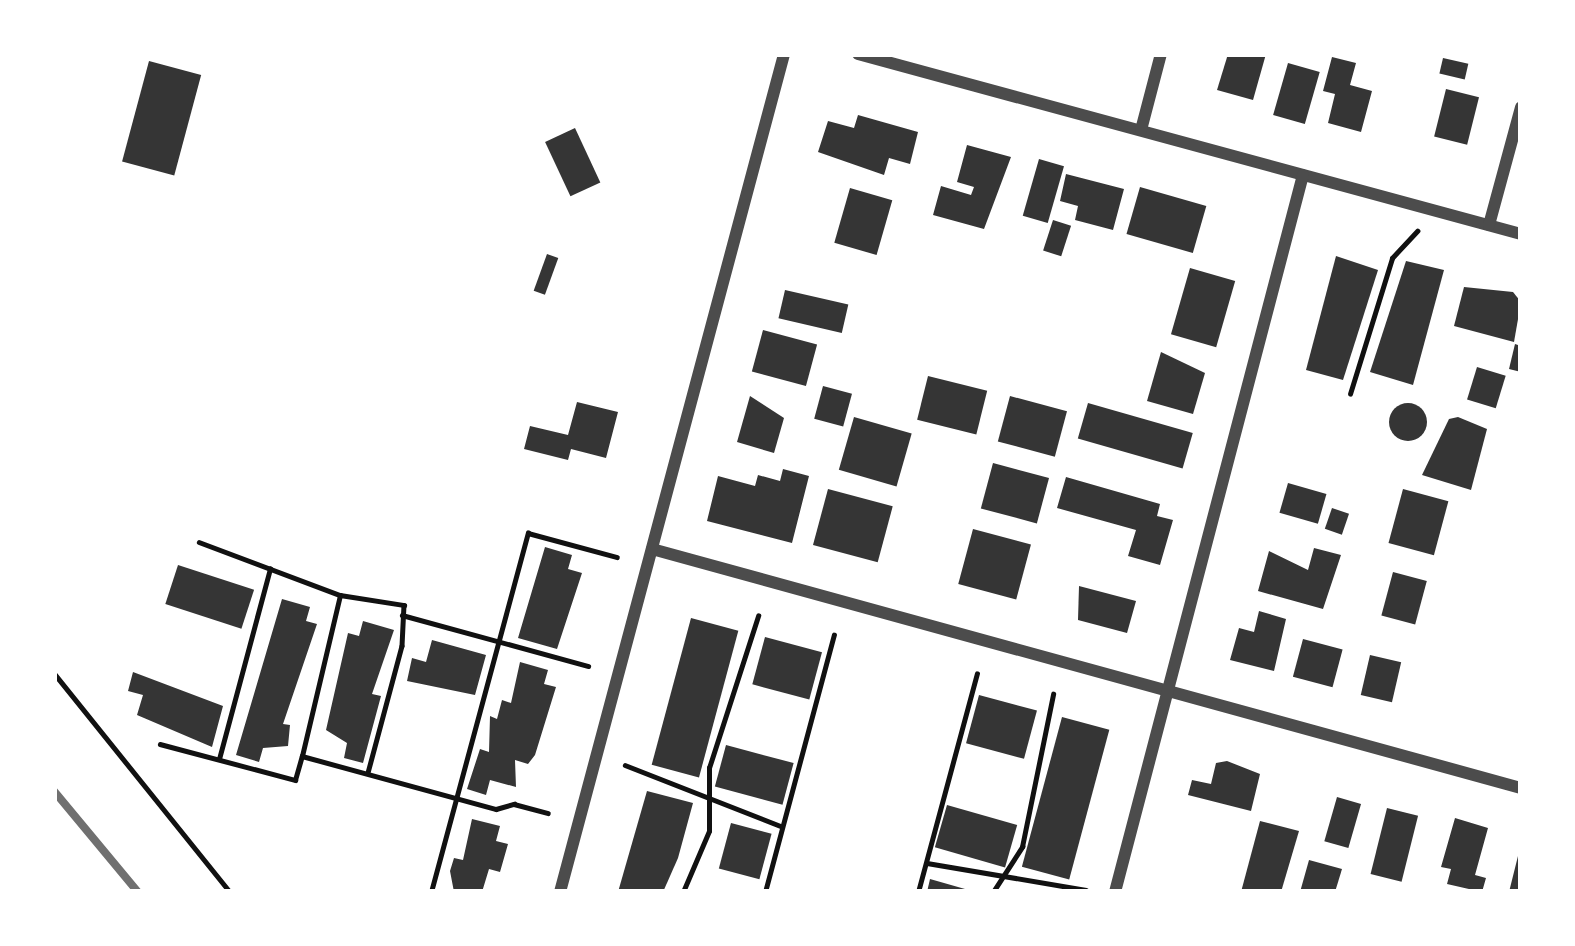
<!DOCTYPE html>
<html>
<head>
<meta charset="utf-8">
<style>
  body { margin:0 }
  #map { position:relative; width:1575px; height:946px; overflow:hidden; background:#fff; font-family:"Titillium Web",sans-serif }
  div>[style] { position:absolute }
  .building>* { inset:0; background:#353535; transform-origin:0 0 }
  .round { border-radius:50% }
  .path>* { height:4.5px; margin:-2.25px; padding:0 2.25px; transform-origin:2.25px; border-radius:2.25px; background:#111 }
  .minor>* { height:12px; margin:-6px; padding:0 6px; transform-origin:6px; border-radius:6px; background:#4c4c4c }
  .rail>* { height:8px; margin:-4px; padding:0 4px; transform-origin:4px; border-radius:4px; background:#707070 }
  span { translate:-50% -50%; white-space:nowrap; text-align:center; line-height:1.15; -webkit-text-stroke:10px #fff; paint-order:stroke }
  .frame { position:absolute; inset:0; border:57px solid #fff; pointer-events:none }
</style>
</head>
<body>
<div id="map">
  <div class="building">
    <i style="clip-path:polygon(1228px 54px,1266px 54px,1253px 100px,1217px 90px)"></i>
    <i style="clip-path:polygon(1332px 57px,1356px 63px,1350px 85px,1372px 91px,1361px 132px,1328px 123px,1335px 94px,1323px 91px)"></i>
    <i style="left:1443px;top:58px;width:26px;height:16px;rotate:13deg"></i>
    <i style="left:149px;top:61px;width:54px;height:104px;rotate:15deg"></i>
    <i style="left:1288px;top:63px;width:33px;height:54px;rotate:16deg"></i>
    <i style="left:1446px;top:89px;width:34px;height:49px;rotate:14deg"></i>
    <i style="clip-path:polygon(858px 115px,918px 132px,910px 164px,889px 158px,884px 175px,818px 152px,828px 121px,854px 128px)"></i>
    <i style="left:575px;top:128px;width:60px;height:33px;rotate:65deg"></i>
    <i style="clip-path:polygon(967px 145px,1011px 157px,984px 229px,933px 215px,941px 186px,971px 195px,974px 187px,957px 182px)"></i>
    <i style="left:1039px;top:159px;width:26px;height:59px;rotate:16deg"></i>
    <i style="clip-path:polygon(1066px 174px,1124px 189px,1113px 230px,1075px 220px,1078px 206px,1060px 201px)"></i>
    <i style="left:1140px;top:187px;width:69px;height:49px;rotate:16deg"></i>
    <i style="left:850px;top:188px;width:44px;height:57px;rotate:16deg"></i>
    <i style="left:1053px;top:220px;width:19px;height:32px;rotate:18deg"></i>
    <i style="left:547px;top:254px;width:12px;height:39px;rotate:20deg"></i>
    <i style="clip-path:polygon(1336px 256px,1378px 270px,1343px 380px,1306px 370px)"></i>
    <i style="clip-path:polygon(1406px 261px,1444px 270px,1413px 385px,1370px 372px)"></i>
    <i style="left:1190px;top:268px;width:47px;height:69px;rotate:16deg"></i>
    <i style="clip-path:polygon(1464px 287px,1513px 292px,1521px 302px,1514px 342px,1454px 326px)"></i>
    <i style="left:785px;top:290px;width:65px;height:29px;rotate:13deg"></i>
    <i style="left:763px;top:330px;width:56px;height:43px;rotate:15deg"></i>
    <i style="clip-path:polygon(1515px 344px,1521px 346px,1521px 372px,1509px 369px)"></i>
    <i style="clip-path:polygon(1161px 352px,1205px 373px,1193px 414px,1147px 401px)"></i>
    <i style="left:1477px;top:367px;width:30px;height:34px;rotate:17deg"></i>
    <i style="left:928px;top:376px;width:61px;height:45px;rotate:14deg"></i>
    <i style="left:823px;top:386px;width:30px;height:34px;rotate:15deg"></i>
    <i style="clip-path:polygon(750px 396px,784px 418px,774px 453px,737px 442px)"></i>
    <i style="left:1010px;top:396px;width:59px;height:47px;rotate:15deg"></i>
    <i style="clip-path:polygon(577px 402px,618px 412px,606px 458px,571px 449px,568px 460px,524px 449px,530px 426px,568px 435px)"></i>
    <i style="left:1088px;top:403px;width:109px;height:37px;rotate:16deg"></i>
    <i class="round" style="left:1389px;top:403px;width:38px;height:38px"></i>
    <i style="left:854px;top:417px;width:60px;height:55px;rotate:16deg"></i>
    <i style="clip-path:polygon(1458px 417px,1487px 429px,1471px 490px,1422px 475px,1449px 419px)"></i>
    <i style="left:993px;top:463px;width:58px;height:47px;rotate:15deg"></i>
    <i style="clip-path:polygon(783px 469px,809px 476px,792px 543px,707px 521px,718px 476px,755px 486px,758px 475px,780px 481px)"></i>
    <i style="clip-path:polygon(1066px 477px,1160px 504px,1157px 516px,1173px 520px,1160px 565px,1128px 556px,1136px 530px,1057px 508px)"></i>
    <i style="left:1288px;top:483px;width:40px;height:31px;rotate:16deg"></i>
    <i style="left:828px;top:489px;width:67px;height:58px;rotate:15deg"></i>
    <i style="left:1403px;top:489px;width:47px;height:56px;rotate:15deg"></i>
    <i style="left:1332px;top:508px;width:18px;height:22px;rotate:19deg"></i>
    <i style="left:973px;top:529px;width:60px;height:57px;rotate:15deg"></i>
    <i style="clip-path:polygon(545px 547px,572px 555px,568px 569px,582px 573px,557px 649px,518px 638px)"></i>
    <i style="clip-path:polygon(1314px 548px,1341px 555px,1323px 609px,1258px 591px,1269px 551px,1308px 570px)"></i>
    <i style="left:178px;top:565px;width:80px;height:41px;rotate:18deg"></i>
    <i style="left:1393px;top:572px;width:35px;height:45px;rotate:15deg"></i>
    <i style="clip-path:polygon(1079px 586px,1136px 601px,1127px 633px,1078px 620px)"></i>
    <i style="clip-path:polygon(282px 599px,310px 607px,306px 621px,317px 624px,283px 724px,290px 725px,288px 746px,263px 748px,259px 762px,236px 755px)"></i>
    <i style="clip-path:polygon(1259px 611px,1286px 619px,1274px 671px,1230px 660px,1239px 628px,1254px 632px)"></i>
    <i style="left:691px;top:618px;width:49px;height:152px;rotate:15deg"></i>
    <i style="clip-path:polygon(363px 621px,394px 630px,372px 694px,381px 696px,363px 763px,344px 758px,347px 743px,326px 730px,348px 633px,359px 636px)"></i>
    <i style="left:765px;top:637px;width:59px;height:49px;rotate:15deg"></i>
    <i style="left:1303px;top:639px;width:41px;height:39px;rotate:15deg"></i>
    <i style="clip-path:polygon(432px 640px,486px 655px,475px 695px,407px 681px,412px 658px,426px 662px)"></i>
    <i style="left:1370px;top:655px;width:32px;height:41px;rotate:13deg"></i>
    <i style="clip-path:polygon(520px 662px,548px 670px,544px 684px,556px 687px,535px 755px,528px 764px,515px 760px,516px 787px,490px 780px,486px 795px,467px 789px,480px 749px,489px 752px,490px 716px,497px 719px,502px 700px,511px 703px)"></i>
    <i style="clip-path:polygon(133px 672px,223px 706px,212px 747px,137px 715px,143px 695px,128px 691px)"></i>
    <i style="left:979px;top:695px;width:60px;height:50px;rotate:15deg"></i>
    <i style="left:1062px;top:717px;width:49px;height:155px;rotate:15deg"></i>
    <i style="left:726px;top:745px;width:70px;height:43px;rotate:15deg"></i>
    <i style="clip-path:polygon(1227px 761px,1260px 774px,1251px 811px,1188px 795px,1192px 780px,1211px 784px,1216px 763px)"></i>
    <i style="clip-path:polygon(647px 791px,693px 803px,678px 858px,663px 892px,618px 892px)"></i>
    <i style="left:1337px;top:797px;width:25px;height:46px;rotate:16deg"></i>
    <i style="left:947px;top:805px;width:73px;height:44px;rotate:16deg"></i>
    <i style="left:1387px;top:808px;width:32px;height:68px;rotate:14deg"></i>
    <i style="clip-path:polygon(1455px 818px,1488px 828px,1475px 875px,1486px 878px,1482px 892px,1447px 884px,1451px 869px,1441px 867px)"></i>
    <i style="clip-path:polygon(472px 819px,500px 826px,496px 841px,508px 844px,500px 872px,489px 869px,482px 892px,454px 892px,450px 871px,454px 858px,463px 860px)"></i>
    <i style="clip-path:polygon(1260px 821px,1299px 831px,1281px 892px,1241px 892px)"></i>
    <i style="left:731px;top:823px;width:42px;height:47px;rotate:15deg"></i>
    <i style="clip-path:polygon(1519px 852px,1521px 892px,1509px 892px)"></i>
    <i style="clip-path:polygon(1309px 860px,1342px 869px,1335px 892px,1300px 892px)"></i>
    <i style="clip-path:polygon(930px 879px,972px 891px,972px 892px,927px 892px)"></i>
  </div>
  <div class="path">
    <i style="left:1350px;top:394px;width:142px;rotate:-72.8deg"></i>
    <i style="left:1392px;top:258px;width:37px;rotate:-47deg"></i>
    <i style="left:199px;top:542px;width:151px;rotate:20.6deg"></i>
    <i style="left:340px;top:595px;width:65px;rotate:8.9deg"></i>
    <i style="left:404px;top:605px;width:41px;rotate:92.8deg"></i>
    <i style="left:402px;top:646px;width:131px;rotate:105deg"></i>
    <i style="left:402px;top:615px;width:193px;rotate:15.3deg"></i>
    <i style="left:54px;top:673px;width:281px;rotate:51.2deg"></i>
    <i style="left:160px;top:744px;width:140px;rotate:14.9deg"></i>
    <i style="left:295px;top:780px;width:25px;rotate:-74deg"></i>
    <i style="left:302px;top:756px;width:201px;rotate:15.3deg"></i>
    <i style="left:496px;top:809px;width:19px;rotate:-16deg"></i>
    <i style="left:514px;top:804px;width:35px;rotate:15deg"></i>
    <i style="left:302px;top:756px;width:165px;rotate:-76.7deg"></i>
    <i style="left:219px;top:759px;width:197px;rotate:-75deg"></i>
    <i style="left:625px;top:765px;width:168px;rotate:21.4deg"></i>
    <i style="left:927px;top:863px;width:161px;rotate:9.6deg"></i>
    <i style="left:431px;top:892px;width:372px;rotate:-74.9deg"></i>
    <i style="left:528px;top:533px;width:92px;rotate:15.1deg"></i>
    <i style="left:683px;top:892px;width:66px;rotate:-66.9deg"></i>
    <i style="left:709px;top:831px;width:63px;rotate:-90deg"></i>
    <i style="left:709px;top:768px;width:160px;rotate:-72.1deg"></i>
    <i style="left:765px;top:892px;width:266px;rotate:-75deg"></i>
    <i style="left:918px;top:892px;width:226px;rotate:-74.9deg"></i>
    <i style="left:993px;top:892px;width:54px;rotate:-57.2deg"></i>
    <i style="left:1022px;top:847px;width:156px;rotate:-78.5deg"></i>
  </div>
  <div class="minor">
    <i style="left:858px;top:54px;width:687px;rotate:15.19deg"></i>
    <i style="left:1141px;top:130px;width:79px;rotate:-75.3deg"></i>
    <i style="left:1489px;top:225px;width:122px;rotate:-74.8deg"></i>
    <i style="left:652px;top:549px;width:901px;rotate:15.38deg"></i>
    <i style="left:560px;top:892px;width:867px;rotate:-75.03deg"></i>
    <i style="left:1115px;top:892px;width:741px;rotate:-75.31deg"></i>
  </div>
  <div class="rail">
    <i style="left:54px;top:791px;width:131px;rotate:50.3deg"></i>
  </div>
  <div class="frame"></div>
</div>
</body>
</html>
